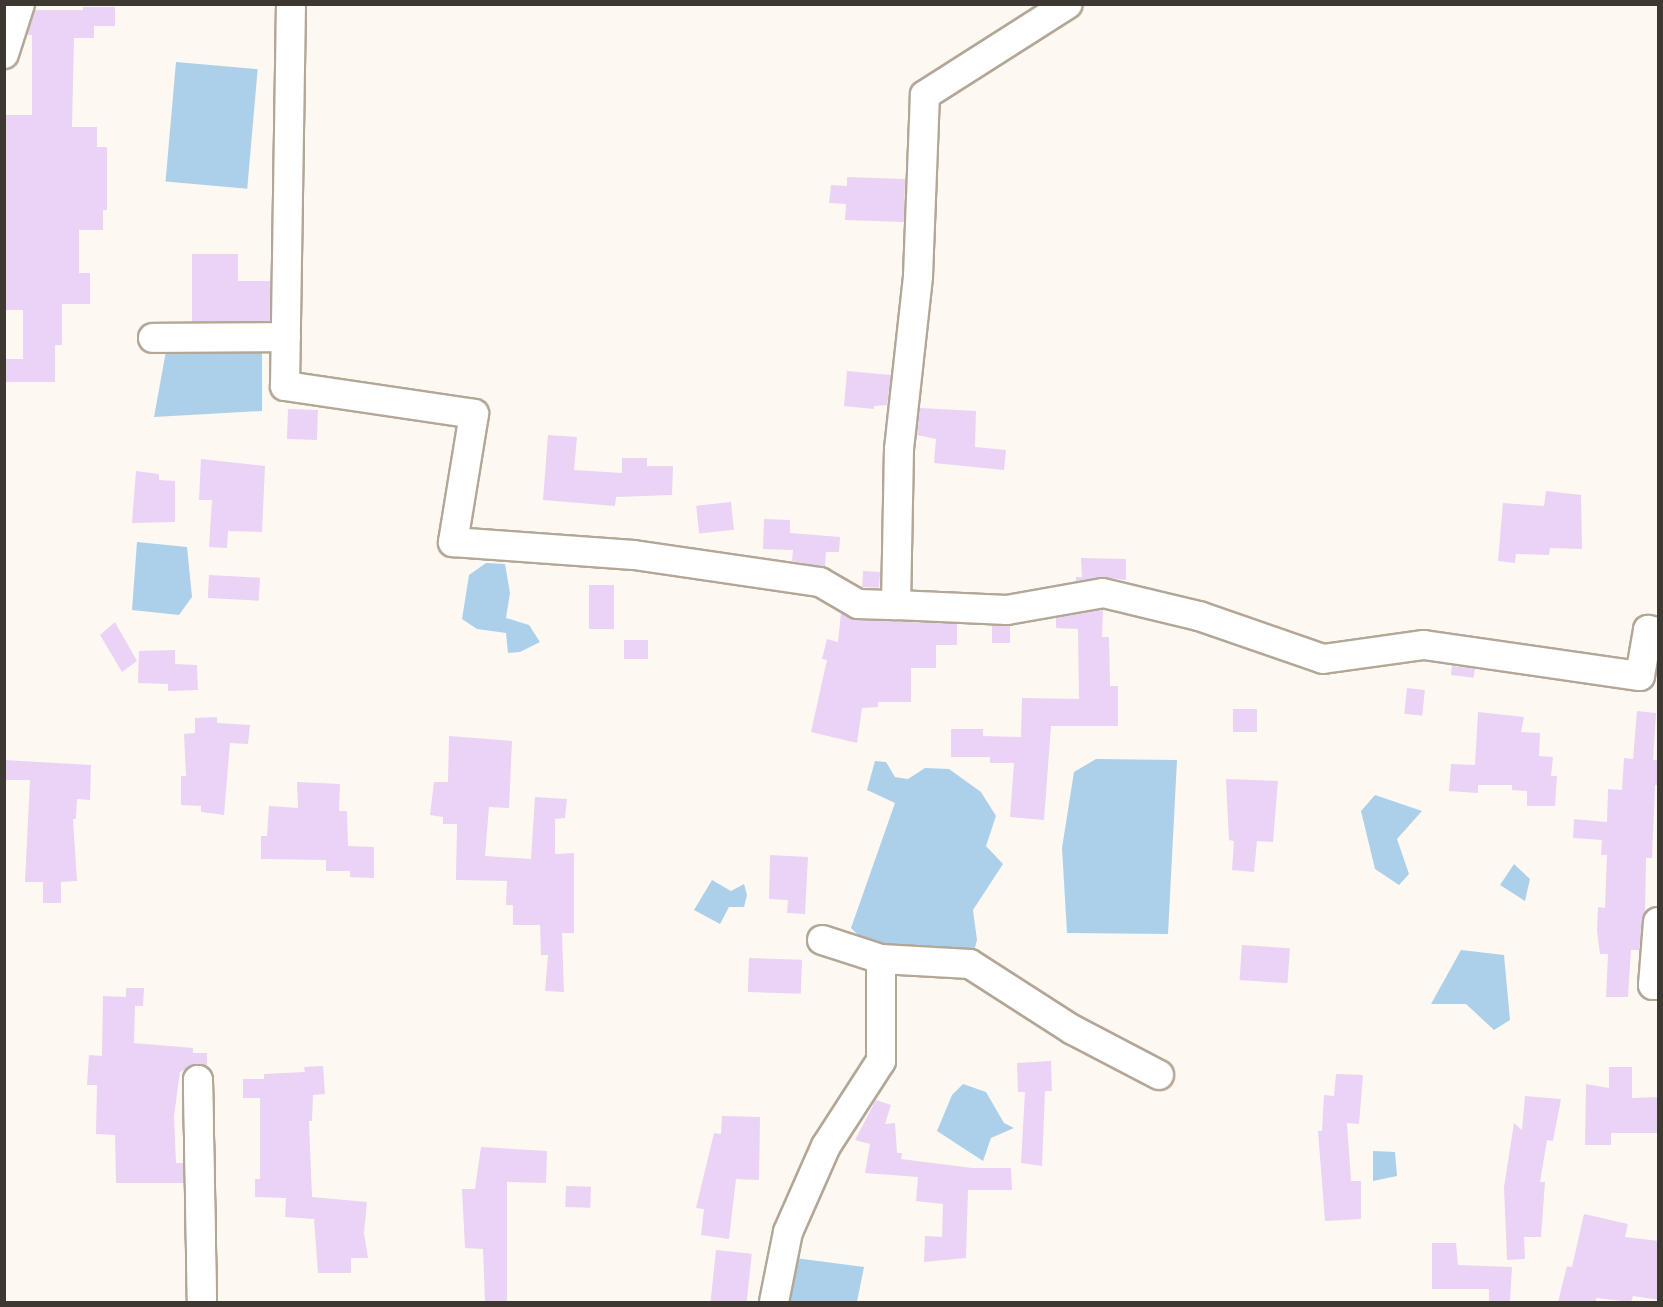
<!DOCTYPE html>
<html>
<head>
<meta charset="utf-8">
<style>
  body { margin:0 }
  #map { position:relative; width:1663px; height:1307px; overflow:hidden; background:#fef8f2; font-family:"PT Serif",serif }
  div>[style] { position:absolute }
  .water>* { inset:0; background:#acd0ea; transform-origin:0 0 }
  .building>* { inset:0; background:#ead3f5; transform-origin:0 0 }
  .roads { filter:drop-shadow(2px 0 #b3a797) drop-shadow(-2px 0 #b3a797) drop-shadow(0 2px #b3a797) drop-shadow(0 -2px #b3a797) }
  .minor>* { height:28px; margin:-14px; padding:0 14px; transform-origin:14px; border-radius:14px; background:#fff }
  span { translate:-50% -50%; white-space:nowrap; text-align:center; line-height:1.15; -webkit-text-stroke:6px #fff; paint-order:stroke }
  .frame { position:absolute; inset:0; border:6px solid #3d3832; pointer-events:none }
</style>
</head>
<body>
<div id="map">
  <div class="water">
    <i style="left:176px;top:62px;width:82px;height:120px;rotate:5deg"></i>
    <i style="clip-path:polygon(262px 348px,262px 411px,154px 417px,166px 351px)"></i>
    <i style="clip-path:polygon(137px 542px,187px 547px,192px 597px,179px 615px,132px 610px)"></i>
    <i style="clip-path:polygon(486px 563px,505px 564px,510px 593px,506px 618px,529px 625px,540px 642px,520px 652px,508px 653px,506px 633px,477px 629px,462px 619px,469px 575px)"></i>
    <i style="clip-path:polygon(1096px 759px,1177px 760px,1168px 934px,1067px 933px,1062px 848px,1074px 772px)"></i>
    <i style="clip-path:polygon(875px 761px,886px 762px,895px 777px,908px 779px,925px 768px,949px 769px,981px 792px,996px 816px,986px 846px,1003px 864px,973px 910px,977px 940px,973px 955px,870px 947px,851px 928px,895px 803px,867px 790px)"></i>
    <i style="clip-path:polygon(1375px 795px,1422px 811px,1397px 839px,1409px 874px,1399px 885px,1375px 869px,1361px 811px)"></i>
    <i style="clip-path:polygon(1514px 864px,1530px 879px,1525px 901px,1500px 885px)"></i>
    <i style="clip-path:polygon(712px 880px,731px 891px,744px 884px,747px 895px,744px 907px,729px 907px,720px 924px,694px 910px)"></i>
    <i style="clip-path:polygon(1461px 950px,1504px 955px,1510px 1020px,1494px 1030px,1466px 1004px,1431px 1004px)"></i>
    <i style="clip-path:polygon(963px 1084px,986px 1092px,1004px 1123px,1014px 1128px,991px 1138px,983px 1161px,937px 1131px,952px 1095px)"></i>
    <i style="clip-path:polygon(1373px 1151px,1395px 1152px,1397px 1176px,1373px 1181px)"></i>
    <i style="clip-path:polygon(795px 1258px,864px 1267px,857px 1302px,781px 1302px)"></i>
  </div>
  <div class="building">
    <i style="clip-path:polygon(83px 7px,115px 7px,115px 26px,94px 26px,94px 38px,74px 38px,72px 127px,97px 127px,97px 147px,107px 147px,107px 210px,103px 210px,103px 230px,79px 230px,79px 273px,90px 273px,90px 304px,62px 304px,62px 345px,55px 345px,55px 382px,4px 382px,4px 359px,23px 359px,23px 310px,4px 310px,4px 115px,32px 115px,32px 35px,27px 35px,35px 10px,83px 10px)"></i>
    <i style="clip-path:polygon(847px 177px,905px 179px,904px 222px,845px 220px,846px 204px,829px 203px,831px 185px,847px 186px)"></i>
    <i style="clip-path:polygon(192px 254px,238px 254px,238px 281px,270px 281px,270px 321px,192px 321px)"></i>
    <i style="clip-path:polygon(847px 371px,891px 375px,887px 405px,874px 406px,874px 409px,844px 406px)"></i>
    <i style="clip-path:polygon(920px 408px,976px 411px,975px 447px,1006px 450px,1004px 470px,934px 463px,936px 439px,917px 435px)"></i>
    <i style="left:288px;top:409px;width:30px;height:30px;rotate:2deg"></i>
    <i style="clip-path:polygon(548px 435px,577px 437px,574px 470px,622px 473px,622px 458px,647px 458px,647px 466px,673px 466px,672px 495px,616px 497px,615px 506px,543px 500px)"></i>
    <i style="clip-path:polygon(201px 459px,265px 466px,262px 532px,228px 531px,227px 548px,209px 547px,212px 500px,199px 500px)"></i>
    <i style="clip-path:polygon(136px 471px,159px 474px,159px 480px,175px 481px,175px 522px,132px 523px)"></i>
    <i style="clip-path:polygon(1546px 491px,1581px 495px,1582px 549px,1550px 548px,1549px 555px,1516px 554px,1515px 563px,1498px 561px,1503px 503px,1544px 506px)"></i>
    <i style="left:731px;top:502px;width:28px;height:35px;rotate:84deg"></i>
    <i style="clip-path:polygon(764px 519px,790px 520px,790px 533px,840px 537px,839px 552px,826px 552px,825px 567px,792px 561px,793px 550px,763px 549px)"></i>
    <i style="clip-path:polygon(1081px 558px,1126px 559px,1126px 580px,1101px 577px,1076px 581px,1076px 577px,1082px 577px)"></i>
    <i style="left:863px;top:571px;width:17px;height:16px;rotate:3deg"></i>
    <i style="left:209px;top:575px;width:51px;height:23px;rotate:3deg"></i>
    <i style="left:589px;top:585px;width:25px;height:44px"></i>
    <i style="clip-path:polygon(1103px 610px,1102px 637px,1109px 637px,1110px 686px,1118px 686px,1118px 726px,1051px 726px,1044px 820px,1010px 817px,1014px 763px,990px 763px,990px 757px,951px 757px,951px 729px,983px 729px,983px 736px,1021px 737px,1022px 698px,1079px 699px,1078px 629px,1056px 628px,1056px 618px)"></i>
    <i style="clip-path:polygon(841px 613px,858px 620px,957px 624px,957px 645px,936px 645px,936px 668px,911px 668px,911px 702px,878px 702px,878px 707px,862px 708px,857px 743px,811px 732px,827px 660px,822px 659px,827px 639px,838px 642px)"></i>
    <i style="clip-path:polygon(115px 622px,137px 661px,122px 672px,100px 635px)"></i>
    <i style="left:992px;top:626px;width:18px;height:17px"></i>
    <i style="left:624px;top:640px;width:24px;height:19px"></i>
    <i style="clip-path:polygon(175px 650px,175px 664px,197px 665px,198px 690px,168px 691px,168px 684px,138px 683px,139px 651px)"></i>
    <i style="left:1452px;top:666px;width:23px;height:9px;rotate:7deg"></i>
    <i style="left:1407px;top:688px;width:18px;height:26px;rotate:6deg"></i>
    <i style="left:1233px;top:709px;width:24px;height:23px"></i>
    <i style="clip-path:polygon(1637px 711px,1656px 713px,1653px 760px,1659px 760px,1659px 785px,1655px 785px,1652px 858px,1646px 858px,1645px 912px,1639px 950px,1631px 950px,1628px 997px,1606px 997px,1608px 954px,1600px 954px,1597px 931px,1598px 907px,1605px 908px,1607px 855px,1601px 855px,1602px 840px,1573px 838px,1574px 819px,1607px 822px,1608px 789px,1622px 790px,1624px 758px,1633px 759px)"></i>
    <i style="clip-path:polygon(1478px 712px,1524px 717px,1521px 732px,1540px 733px,1539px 756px,1553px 757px,1551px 776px,1557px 776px,1555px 806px,1527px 806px,1527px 791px,1512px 790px,1512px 785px,1478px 785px,1478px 793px,1449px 791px,1451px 764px,1475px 765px)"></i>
    <i style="clip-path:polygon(217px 717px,217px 723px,250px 725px,248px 744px,230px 743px,224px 815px,201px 812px,201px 806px,181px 805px,181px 776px,186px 776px,184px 734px,195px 733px,195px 718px)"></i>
    <i style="clip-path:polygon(449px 736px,512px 741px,509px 808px,489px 807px,485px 856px,531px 859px,535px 797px,567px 799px,565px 818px,555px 819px,555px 854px,574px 853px,574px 933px,562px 933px,564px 992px,545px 991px,548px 955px,541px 955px,540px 925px,513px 925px,513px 905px,506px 905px,507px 881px,456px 880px,457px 824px,443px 824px,443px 817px,430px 815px,434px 782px,448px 782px)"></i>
    <i style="clip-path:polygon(4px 760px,91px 765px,90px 800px,77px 799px,76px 819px,73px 819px,77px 881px,61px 882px,61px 903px,43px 903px,43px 882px,25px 882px,30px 780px,4px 780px)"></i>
    <i style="clip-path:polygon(1226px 779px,1278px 781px,1273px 842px,1257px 841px,1254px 872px,1232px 870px,1234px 841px,1229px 840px)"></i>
    <i style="clip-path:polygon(297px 782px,340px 784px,339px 811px,347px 811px,348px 846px,374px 847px,374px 878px,350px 877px,350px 871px,326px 871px,326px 860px,261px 859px,261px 836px,267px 836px,269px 806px,298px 808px)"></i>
    <i style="clip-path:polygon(770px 855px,808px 857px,805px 914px,787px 913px,788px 900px,769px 899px)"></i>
    <i style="left:1242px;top:945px;width:48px;height:35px;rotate:4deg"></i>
    <i style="left:749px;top:958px;width:53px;height:34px;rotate:2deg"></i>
    <i style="clip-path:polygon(126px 988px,144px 988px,143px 1006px,135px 1006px,134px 1043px,193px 1048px,193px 1053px,207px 1053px,207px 1066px,197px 1064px,180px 1072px,174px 1116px,176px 1163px,183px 1163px,183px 1183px,116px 1183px,115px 1135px,96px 1134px,97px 1085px,87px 1085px,89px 1055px,102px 1056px,103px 996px,126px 997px)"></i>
    <i style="clip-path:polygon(1051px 1061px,1052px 1091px,1045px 1091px,1042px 1166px,1021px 1163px,1025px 1092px,1018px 1092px,1017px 1063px)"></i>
    <i style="clip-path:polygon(323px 1066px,325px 1094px,313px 1095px,312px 1121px,309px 1121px,312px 1197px,367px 1202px,364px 1233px,368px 1258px,351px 1258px,351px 1273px,318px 1273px,314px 1219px,285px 1217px,286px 1198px,255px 1197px,255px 1179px,260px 1179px,260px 1098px,243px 1098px,243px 1079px,264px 1079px,264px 1074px,305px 1072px,304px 1067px)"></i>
    <i style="clip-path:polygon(1609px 1067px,1632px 1067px,1632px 1098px,1657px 1097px,1659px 1133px,1611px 1133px,1611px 1145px,1585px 1145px,1586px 1084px,1609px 1088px)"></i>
    <i style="clip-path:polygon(1336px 1074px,1363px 1075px,1359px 1124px,1347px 1123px,1351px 1181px,1361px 1181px,1361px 1219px,1325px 1221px,1318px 1131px,1322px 1131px,1324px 1095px,1334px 1096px)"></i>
    <i style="clip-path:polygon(1525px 1096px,1561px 1099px,1553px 1141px,1547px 1140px,1540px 1182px,1545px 1182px,1541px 1237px,1524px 1237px,1525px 1259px,1507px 1260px,1504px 1187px,1514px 1123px,1522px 1130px)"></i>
    <i style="clip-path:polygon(876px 1100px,891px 1105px,885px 1124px,895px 1123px,897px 1153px,902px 1153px,901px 1159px,972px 1168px,1011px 1168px,1012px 1190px,968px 1190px,966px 1258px,924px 1262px,925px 1236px,942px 1237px,943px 1204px,916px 1201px,918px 1177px,865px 1173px,870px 1144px,855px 1140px)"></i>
    <i style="clip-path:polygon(722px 1116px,760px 1117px,759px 1180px,736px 1179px,729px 1239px,701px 1235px,704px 1209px,696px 1208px,714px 1133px,721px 1134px)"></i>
    <i style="clip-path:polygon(481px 1147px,547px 1151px,546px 1183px,507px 1182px,507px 1302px,485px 1302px,483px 1249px,465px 1248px,462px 1189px,475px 1189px)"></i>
    <i style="left:566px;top:1186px;width:25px;height:21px;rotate:2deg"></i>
    <i style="clip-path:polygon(1584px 1214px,1628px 1224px,1625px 1237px,1659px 1241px,1659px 1300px,1633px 1296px,1631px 1302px,1596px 1298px,1596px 1302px,1558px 1302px,1567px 1266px,1572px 1267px)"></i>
    <i style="clip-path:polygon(1432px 1243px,1456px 1243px,1458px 1265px,1512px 1267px,1510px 1302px,1489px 1302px,1489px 1289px,1432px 1289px)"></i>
    <i style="left:716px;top:1250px;width:36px;height:52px;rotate:6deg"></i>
  </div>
  <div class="roads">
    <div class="minor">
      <i style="left:291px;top:4px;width:382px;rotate:90.9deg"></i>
      <i style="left:285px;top:386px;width:191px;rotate:8.4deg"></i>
      <i style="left:474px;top:414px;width:130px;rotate:99.3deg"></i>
      <i style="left:453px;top:542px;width:181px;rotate:4.1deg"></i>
      <i style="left:634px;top:555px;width:188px;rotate:8.3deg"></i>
      <i style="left:820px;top:582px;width:44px;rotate:30.1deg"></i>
      <i style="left:858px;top:604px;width:38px;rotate:2deg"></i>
      <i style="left:896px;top:605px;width:156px;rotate:-88.9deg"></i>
      <i style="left:899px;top:449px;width:174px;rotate:-83.7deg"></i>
      <i style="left:918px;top:276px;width:181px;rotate:-87.8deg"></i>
      <i style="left:925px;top:95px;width:169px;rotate:-32.5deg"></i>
      <i style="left:4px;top:54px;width:52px;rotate:-72.3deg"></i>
      <i style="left:153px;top:338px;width:133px;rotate:-0.4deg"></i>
      <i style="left:896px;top:605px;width:111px;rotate:2.6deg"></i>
      <i style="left:1007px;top:610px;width:97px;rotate:-10deg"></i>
      <i style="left:1103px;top:593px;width:99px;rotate:13.5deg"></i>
      <i style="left:1199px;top:616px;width:131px;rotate:19.1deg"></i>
      <i style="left:1323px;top:659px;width:102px;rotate:-7.9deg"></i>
      <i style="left:1424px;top:645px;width:218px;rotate:8.2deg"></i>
      <i style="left:1640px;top:676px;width:47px;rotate:-80.1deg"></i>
      <i style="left:1648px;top:630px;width:10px;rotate:11deg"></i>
      <i style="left:1658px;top:922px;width:63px;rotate:94.5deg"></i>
      <i style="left:1653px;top:985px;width:5px"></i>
      <i style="left:881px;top:959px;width:89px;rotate:3.2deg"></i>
      <i style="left:970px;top:964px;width:122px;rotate:32.7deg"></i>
      <i style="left:1073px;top:1030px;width:97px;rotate:27.6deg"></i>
      <i style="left:198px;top:1080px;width:222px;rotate:89deg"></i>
      <i style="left:202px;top:1302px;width:115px;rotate:-91deg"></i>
      <i style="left:200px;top:1187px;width:107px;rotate:-91.1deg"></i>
      <i style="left:774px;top:1302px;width:71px;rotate:-78.7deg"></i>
      <i style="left:788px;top:1232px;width:94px;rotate:-66.2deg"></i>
      <i style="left:826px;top:1146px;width:101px;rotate:-57.1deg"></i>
      <i style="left:881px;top:1061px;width:102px;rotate:-90deg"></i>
      <i style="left:881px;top:959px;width:62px;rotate:-162.1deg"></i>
    </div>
  </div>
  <div class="frame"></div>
</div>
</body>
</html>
